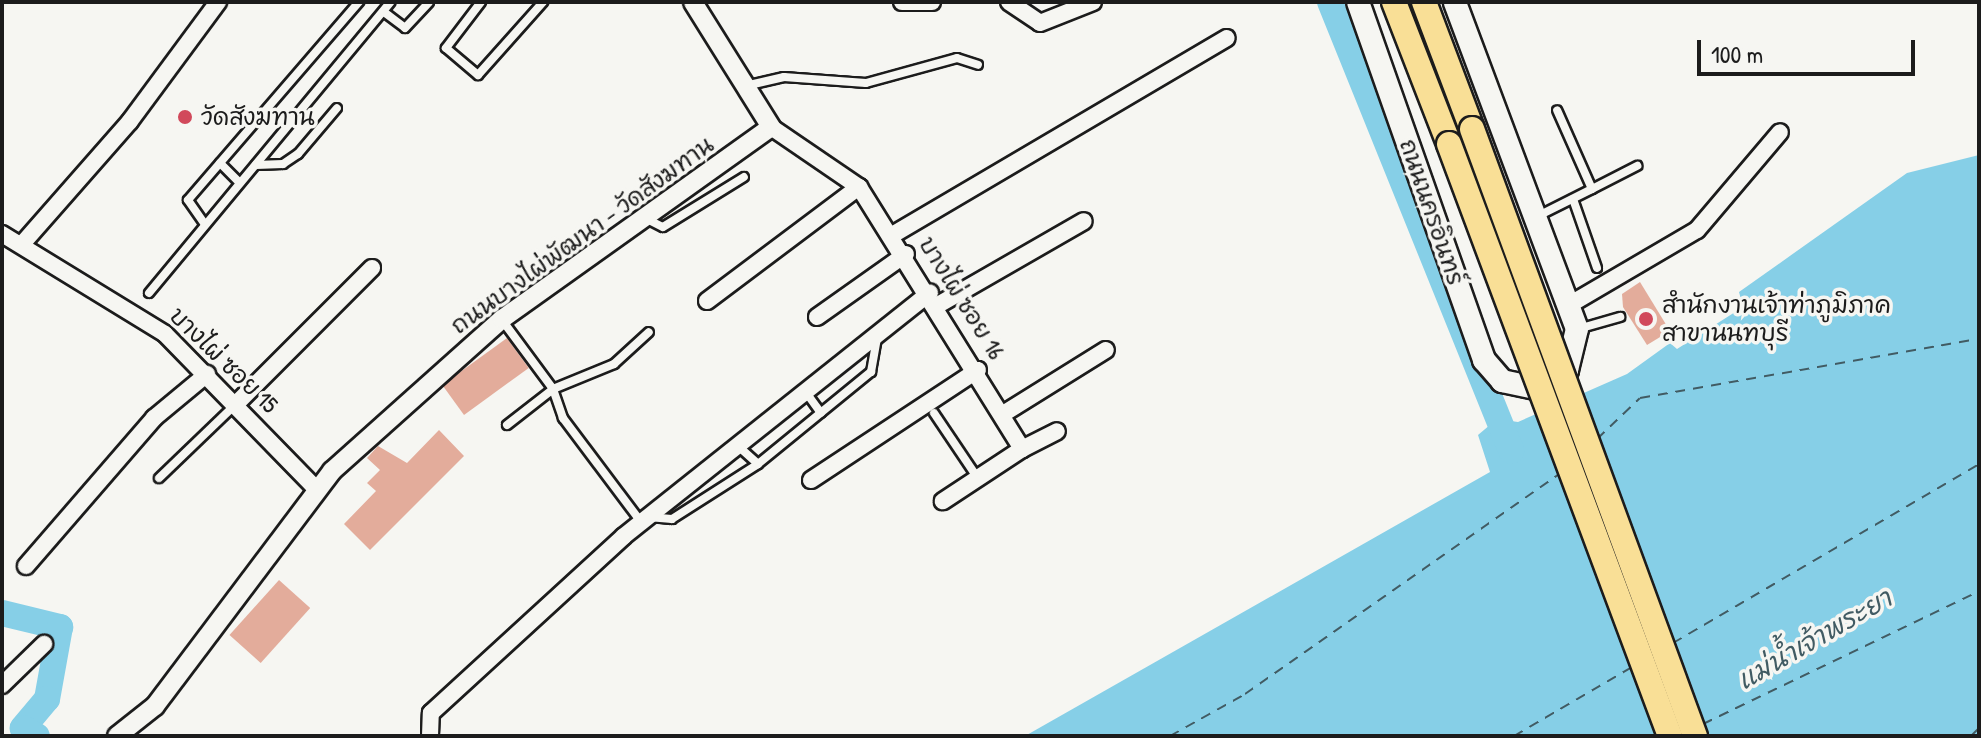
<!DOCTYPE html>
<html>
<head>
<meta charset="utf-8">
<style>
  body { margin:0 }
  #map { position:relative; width:1981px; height:738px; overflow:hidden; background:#f6f6f2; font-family:"Patrick Hand","Playpen Sans Thai",sans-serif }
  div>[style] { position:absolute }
  .water>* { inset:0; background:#86cfe7 }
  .river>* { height:26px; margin:-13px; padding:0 13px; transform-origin:13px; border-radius:13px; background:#86cfe7 }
  .ferry>* { height:2px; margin-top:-1px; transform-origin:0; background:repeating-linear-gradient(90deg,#415b63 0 10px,transparent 0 18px) }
  .building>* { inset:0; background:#e3ac9b; transform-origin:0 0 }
  .roads { filter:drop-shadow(2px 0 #1c1c1c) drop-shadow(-2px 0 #1c1c1c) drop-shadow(0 2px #1c1c1c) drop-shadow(0 -2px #1c1c1c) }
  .service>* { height:8px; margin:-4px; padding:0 4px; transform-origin:4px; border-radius:4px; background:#f6f6f2 }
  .minor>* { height:16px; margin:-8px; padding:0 8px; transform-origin:8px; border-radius:8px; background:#f6f6f2 }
  .tertiary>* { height:18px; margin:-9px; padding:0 9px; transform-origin:9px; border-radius:9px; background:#f6f6f2 }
  .secondary>* { height:22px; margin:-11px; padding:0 11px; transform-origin:11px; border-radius:11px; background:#f6f6f2 }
  .primary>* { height:24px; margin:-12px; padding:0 12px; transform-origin:12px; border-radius:12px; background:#f9df96 }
  .bridges { filter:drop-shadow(2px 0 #1c1c1c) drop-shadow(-2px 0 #1c1c1c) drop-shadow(0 2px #1c1c1c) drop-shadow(0 -2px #1c1c1c) }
  .primary-bridge>* { height:24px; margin:-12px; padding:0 12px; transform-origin:12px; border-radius:12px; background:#f9df96 }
  .dots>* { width:22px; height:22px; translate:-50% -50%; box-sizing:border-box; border:4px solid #f6f6f2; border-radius:50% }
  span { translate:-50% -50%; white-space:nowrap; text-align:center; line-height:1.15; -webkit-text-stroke:7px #f6f6f2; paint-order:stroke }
  .poi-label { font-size:24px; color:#1c1c1c }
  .left { translate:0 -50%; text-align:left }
  .street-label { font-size:24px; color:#1c1c1c }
  .water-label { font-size:26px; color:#415b63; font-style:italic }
  .frame { position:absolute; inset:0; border:4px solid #1c1c1c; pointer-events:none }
  .scale { position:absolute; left:1697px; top:40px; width:218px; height:36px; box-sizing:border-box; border:4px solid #1c1c1c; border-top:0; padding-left:10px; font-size:24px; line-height:28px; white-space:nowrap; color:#1c1c1c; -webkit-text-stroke:6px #f6f6f2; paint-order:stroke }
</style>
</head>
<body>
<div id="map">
  <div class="water">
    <i style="clip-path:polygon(1979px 155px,1979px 736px,1025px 736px,1490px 472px,1478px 435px,1497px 419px,1518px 422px,1627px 374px,1670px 343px,1677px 349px,1743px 307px,1739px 292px,1907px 173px)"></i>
  </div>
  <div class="river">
    <i style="left:1330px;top:2px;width:484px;rotate:68deg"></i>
    <i style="left:2px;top:613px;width:60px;rotate:13.6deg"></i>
    <i style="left:60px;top:627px;width:73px;rotate:100.2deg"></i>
    <i style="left:47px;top:699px;width:38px;rotate:130deg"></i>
    <i style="left:23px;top:728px;width:16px;rotate:30deg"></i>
  </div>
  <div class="ferry">
    <i style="left:1597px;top:439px;width:59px;rotate:-43.6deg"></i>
    <i style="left:1640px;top:398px;width:344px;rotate:-9.9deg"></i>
    <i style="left:1673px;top:643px;width:355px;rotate:-30.3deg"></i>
    <i style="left:1703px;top:724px;width:306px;rotate:-25.7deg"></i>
    <i style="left:1170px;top:736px;width:86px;rotate:-29.2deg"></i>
    <i style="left:1245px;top:694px;width:386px;rotate:-35deg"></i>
    <i style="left:1514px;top:736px;width:137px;rotate:-30.3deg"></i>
    <i style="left:1971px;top:736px;width:11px;rotate:-45deg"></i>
  </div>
  <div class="building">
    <i style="clip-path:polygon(1640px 282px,1670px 331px,1647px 345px,1623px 307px,1622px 294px)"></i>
    <i style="left:507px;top:338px;width:37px;height:80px;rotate:54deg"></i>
    <i style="clip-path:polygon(439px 430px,464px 456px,370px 550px,344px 524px,376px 491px,367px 483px,380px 470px,367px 458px,378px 446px,407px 463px)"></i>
    <i style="left:279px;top:580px;width:42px;height:74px;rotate:42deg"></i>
  </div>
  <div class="roads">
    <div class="service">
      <i style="left:481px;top:2px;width:58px;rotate:127.3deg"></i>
      <i style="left:446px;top:48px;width:42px;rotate:40.2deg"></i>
      <i style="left:478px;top:75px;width:98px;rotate:-48.3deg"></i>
      <i style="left:384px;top:12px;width:26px;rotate:37deg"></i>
      <i style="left:405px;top:28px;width:35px;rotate:-47deg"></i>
      <i style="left:745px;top:86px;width:40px;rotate:-13deg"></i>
      <i style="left:784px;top:77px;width:82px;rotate:4.2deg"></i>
      <i style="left:866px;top:83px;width:94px;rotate:-15.4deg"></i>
      <i style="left:957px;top:58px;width:22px;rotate:18deg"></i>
      <i style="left:220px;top:163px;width:28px;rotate:45deg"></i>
      <i style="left:256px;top:165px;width:27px;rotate:-2deg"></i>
      <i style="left:283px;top:164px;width:18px;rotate:-34deg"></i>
      <i style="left:298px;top:154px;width:60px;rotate:-49.7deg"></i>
      <i style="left:1592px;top:189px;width:51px;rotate:-27.1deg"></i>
      <i style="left:1573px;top:199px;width:73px;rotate:70.8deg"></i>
      <i style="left:1538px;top:216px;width:60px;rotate:-26.6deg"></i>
      <i style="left:1592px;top:189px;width:86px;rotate:-113.9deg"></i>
      <i style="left:643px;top:217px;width:22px;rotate:27deg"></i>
      <i style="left:663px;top:227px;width:95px;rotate:-31.7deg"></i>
      <i style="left:204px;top:223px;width:28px;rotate:-125deg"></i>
      <i style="left:188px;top:200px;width:262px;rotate:-49.2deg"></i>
      <i style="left:149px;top:293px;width:378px;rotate:-50.3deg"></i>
      <i style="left:502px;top:320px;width:86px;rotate:53.5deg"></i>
      <i style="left:553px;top:389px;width:66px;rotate:-22.3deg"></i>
      <i style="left:614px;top:364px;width:47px;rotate:-42.4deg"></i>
      <i style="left:1578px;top:329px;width:44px;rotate:-15.9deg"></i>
      <i style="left:805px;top:391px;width:27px;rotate:54deg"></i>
      <i style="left:934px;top:413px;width:77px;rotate:56.1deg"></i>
      <i style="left:507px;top:425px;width:58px;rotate:-38deg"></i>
      <i style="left:553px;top:389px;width:31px;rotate:71deg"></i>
      <i style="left:563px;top:418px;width:130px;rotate:53.1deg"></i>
      <i style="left:738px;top:446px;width:27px;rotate:42deg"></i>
      <i style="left:159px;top:478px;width:107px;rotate:-43.9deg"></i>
      <i style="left:648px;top:517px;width:24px;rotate:5deg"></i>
      <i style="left:672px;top:519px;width:102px;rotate:-32.6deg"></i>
      <i style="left:758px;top:464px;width:146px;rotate:-39.2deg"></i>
      <i style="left:871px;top:372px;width:40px;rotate:-80deg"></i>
    </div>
    <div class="minor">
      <i style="left:902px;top:2px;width:30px"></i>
      <i style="left:1009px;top:2px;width:37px;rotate:34deg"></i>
      <i style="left:1040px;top:23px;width:57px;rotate:-21.6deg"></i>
      <i style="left:771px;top:127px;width:107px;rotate:34.3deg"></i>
      <i style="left:859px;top:187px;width:309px;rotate:58.1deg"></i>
      <i style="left:1022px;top:449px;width:95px;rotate:146.6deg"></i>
      <i style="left:2px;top:234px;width:191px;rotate:31.5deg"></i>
      <i style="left:165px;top:334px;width:216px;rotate:45.7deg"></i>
      <i style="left:894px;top:234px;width:386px;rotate:-30.5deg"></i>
      <i style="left:23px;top:243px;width:162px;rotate:-48.7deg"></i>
      <i style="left:130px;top:121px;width:148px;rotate:-53.5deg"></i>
      <i style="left:707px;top:301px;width:190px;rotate:-36.9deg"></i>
      <i style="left:938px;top:305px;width:168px;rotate:-29.9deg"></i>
      <i style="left:1569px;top:305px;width:148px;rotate:-30.4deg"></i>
      <i style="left:1697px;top:230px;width:128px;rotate:-49.7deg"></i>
      <i style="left:817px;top:317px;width:109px;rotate:-35.3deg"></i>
      <i style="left:237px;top:403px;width:191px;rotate:-45deg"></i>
      <i style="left:1003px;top:414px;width:121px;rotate:-31.9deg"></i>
      <i style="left:1022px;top:449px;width:39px;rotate:-27deg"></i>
      <i style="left:811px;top:480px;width:200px;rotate:-33.4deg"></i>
      <i style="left:26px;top:566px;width:196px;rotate:-49.1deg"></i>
      <i style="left:154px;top:418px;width:69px;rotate:-39.7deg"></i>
      <i style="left:2px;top:685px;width:59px;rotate:-44.3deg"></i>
      <i style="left:430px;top:736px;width:23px;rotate:-88deg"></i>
      <i style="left:431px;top:713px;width:262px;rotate:-42.5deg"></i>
      <i style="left:624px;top:536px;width:391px;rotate:-38.5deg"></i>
    </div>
    <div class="tertiary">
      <i style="left:117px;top:736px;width:48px;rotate:-38.3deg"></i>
      <i style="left:155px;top:706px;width:294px;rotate:-53deg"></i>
      <i style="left:332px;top:471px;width:228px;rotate:-41.8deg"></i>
      <i style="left:502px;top:319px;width:330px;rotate:-35.5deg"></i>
      <i style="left:771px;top:127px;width:147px;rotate:-122deg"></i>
    </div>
    <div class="secondary">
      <i style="left:1358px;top:2px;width:380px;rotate:70.6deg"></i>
      <i style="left:1484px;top:360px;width:28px;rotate:49deg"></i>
      <i style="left:1502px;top:381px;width:35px;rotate:12deg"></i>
      <i style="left:1536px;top:388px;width:36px;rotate:-30deg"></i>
      <i style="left:1567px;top:370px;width:42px;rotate:-76.3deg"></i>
      <i style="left:1577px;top:329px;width:349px;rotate:-110.5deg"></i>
    </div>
    <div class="primary">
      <i style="left:1394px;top:2px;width:152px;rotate:68.8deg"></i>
      <i style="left:1424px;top:2px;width:136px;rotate:69.3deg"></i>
    </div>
  </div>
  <div class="bridges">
    <div class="primary-bridge">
      <i style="left:1472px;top:129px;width:647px;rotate:69.83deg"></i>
      <i style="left:1449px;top:144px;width:632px;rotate:69.53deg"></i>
    </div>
  </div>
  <div class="dots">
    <i style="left:185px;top:117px;background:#d1495b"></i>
    <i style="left:1646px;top:319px;background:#d1495b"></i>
  </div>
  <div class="poi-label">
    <span class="left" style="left:201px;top:117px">วัดสังฆทาน</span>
    <span class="left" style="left:1662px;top:319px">สำนักงานเจ้าท่าภูมิภาค<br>สาขานนทบุรี</span>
  </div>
  <div class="street-label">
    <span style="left:1432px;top:212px;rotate:71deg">ถนนนครอินทร์</span>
    <span style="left:582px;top:235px;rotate:-36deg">ถนนบางไผ่พัฒนา – วัดสังฆทาน</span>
    <span style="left:962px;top:298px;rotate:58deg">บางไผ่ ซอย 16</span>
    <span style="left:224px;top:360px;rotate:44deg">บางไผ่ ซอย 15</span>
  </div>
  <div class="water-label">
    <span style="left:1814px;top:639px;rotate:-30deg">แม่น้ำเจ้าพระยา</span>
  </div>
  <div class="frame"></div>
  <div class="scale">100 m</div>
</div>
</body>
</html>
